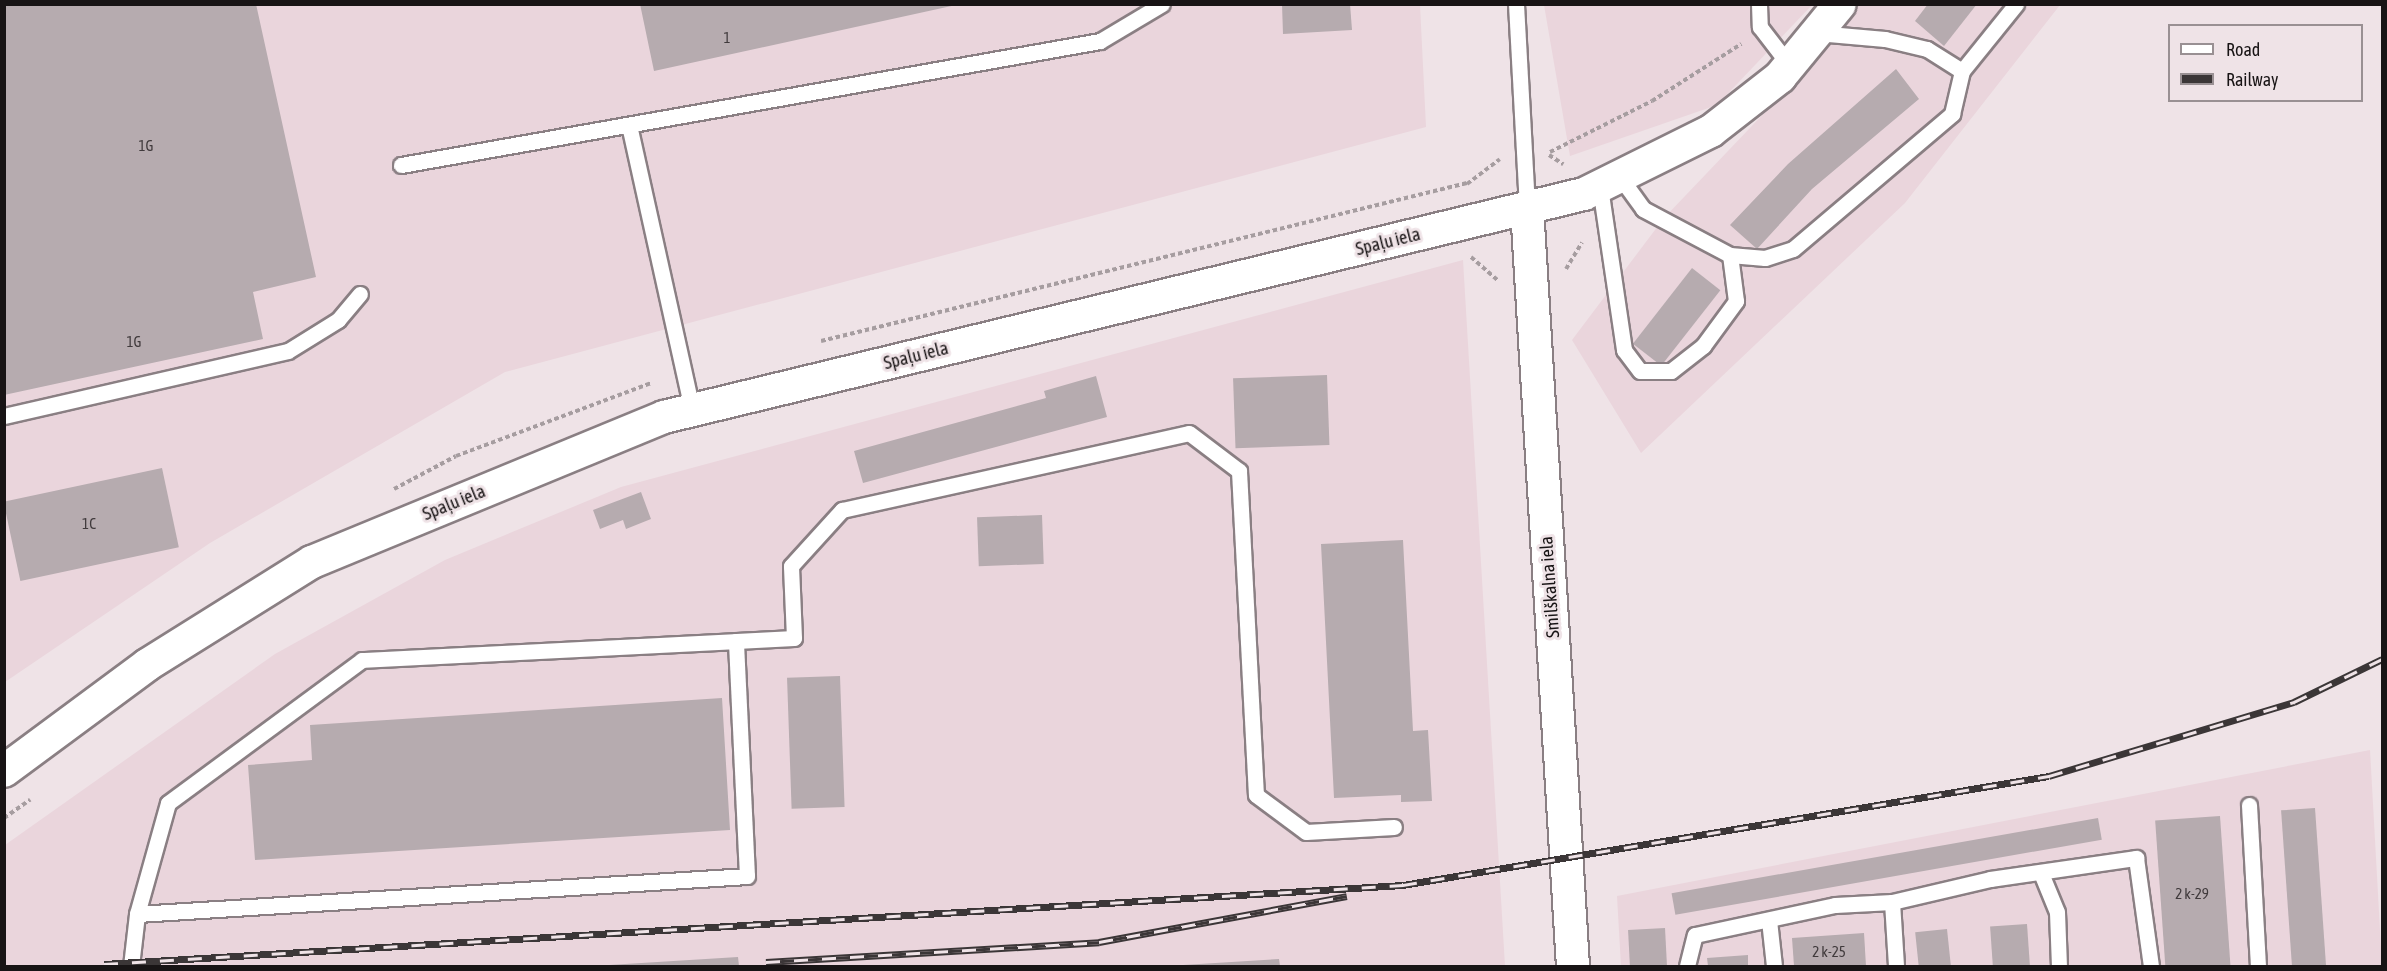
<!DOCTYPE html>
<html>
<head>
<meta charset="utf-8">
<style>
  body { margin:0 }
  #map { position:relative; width:2387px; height:971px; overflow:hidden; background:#efe3e7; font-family:"Asap Condensed",sans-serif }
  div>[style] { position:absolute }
  .built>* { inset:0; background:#ead5dc }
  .building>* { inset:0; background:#b6abaf; transform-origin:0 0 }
  .path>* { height:4px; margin-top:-2px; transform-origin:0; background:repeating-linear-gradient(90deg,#a69da0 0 4.5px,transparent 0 7.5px) }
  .roads { filter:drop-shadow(2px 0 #8a7f83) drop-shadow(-2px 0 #8a7f83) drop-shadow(0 2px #8a7f83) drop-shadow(0 -2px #8a7f83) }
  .lane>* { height:15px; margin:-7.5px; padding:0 7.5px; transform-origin:7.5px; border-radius:7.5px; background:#fff }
  .street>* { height:32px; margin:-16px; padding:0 16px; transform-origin:16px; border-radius:16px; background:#fff }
  .rail>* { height:7px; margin-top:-3.5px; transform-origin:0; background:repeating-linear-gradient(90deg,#efe3e7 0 14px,#3b3637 0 28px); box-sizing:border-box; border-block:2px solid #3b3637 }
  span { translate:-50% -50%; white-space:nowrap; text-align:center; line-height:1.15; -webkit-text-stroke:6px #efe3e7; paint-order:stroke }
  .number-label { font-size:15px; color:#403a3c }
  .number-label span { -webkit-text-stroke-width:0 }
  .street-label { font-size:18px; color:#181415 }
  .frame { position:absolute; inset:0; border:6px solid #181415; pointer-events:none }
  .legend { position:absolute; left:2168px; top:24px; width:195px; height:78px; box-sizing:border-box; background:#efe3e7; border:2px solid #999093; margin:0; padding:8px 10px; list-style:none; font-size:18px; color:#181415 }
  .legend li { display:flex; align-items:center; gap:12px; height:30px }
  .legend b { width:30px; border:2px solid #999093 }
</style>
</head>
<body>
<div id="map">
  <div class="built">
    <i style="clip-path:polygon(5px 5px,1420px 5px,1426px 127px,505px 372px,210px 543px,5px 682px)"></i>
    <i style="clip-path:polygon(1544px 5px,1812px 5px,1717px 105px,1570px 156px)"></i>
    <i style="clip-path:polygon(1856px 5px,2060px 5px,1905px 203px,1641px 453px,1572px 340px,1664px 218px,1834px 40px)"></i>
    <i style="clip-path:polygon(1463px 260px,1505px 966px,5px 966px,5px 845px,275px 654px,445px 560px,621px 487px)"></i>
    <i style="clip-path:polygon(2370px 750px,2382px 966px,1621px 966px,1617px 896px)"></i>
  </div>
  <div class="building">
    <i style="clip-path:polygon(4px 4px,256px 4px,316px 277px,253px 292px,263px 339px,4px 395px)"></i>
    <i style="clip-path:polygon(640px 4px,956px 4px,956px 5px,654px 71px)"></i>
    <i style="clip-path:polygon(1282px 4px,1350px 4px,1352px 30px,1283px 34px)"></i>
    <i style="clip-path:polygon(1928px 4px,1977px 4px,1944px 46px,1915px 21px)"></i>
    <i style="clip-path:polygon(1896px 69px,1919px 99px,1812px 189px,1757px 249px,1730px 225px,1788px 164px)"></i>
    <i style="left:1692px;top:268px;width:36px;height:96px;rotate:38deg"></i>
    <i style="left:1327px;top:375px;width:70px;height:94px;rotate:88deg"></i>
    <i style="clip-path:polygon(1096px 376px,1107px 417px,863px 483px,854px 451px,1046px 398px,1044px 391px)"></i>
    <i style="left:162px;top:468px;width:81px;height:162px;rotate:78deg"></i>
    <i style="clip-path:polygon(641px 492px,651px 519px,626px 529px,623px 520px,600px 529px,593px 510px)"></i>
    <i style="left:1042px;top:515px;width:49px;height:65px;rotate:88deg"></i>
    <i style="clip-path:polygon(1403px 540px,1413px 731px,1428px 730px,1432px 801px,1401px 802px,1401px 795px,1334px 798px,1321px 544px)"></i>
    <i style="left:840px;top:676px;width:131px;height:53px;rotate:88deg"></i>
    <i style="clip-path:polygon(722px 698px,730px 830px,255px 860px,248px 765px,312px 760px,310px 725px)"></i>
    <i style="left:2315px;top:808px;width:158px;height:34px;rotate:86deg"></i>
    <i style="left:2220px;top:816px;width:150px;height:65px;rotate:86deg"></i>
    <i style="left:2098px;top:818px;width:22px;height:433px;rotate:80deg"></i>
    <i style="left:2027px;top:924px;width:42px;height:37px;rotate:86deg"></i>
    <i style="left:1665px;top:928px;width:38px;height:37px;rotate:87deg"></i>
    <i style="left:1947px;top:929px;width:37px;height:32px;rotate:84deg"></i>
    <i style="clip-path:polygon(1864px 933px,1866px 966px,1794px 966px,1792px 938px)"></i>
    <i style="clip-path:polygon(1748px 955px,1748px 966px,1708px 966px,1707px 958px)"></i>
    <i style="clip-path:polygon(738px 957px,739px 966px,609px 966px,609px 965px)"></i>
    <i style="clip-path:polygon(1279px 959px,1280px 966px,1183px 966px,1183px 965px)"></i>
  </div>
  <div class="path">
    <i style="left:1550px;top:152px;width:114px;rotate:-26.6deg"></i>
    <i style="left:1652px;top:101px;width:106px;rotate:-32.6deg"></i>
    <i style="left:1549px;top:155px;width:17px;rotate:33deg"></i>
    <i style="left:1467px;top:184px;width:41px;rotate:-37.1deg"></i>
    <i style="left:1471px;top:257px;width:35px;rotate:41deg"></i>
    <i style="left:1566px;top:269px;width:31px;rotate:-59deg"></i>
    <i style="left:821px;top:341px;width:665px;rotate:-13.74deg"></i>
    <i style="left:394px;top:489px;width:70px;rotate:-28deg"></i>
    <i style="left:456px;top:456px;width:208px;rotate:-20.5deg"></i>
    <i style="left:4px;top:818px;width:32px;rotate:-35deg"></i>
  </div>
  <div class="roads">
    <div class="lane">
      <i style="left:1516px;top:4px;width:204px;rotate:86.9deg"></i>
      <i style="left:1759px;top:4px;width:23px;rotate:88deg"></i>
      <i style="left:1760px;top:27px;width:49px;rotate:52.4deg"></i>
      <i style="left:1817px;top:33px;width:68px;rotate:5deg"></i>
      <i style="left:1885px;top:39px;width:43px;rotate:13.4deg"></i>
      <i style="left:1927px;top:49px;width:41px;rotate:32.2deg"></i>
      <i style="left:629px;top:125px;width:292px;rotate:77.5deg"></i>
      <i style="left:401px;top:165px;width:710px;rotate:-10.06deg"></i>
      <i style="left:1100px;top:41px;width:72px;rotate:-30.8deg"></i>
      <i style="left:1620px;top:177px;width:39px;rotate:54deg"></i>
      <i style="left:1643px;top:209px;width:98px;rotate:27.9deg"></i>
      <i style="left:1730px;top:255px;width:35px;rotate:5deg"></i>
      <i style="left:1765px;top:258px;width:29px;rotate:-18deg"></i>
      <i style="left:1793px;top:249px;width:209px;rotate:-40.3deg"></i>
      <i style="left:1952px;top:114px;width:44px;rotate:-76.9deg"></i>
      <i style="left:1962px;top:71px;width:86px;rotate:-51.1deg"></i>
      <i style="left:1600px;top:187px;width:165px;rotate:81.6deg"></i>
      <i style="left:1624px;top:350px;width:26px;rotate:53deg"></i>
      <i style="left:1640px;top:371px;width:31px"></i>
      <i style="left:1671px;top:371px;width:41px;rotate:-38deg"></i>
      <i style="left:1703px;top:346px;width:56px;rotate:-53.7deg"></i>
      <i style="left:1736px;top:301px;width:46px;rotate:-97.4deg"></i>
      <i style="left:4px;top:416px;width:291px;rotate:-12.9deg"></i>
      <i style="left:288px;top:351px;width:59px;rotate:-31.8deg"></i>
      <i style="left:338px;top:320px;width:34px;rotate:-50deg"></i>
      <i style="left:2249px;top:805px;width:161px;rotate:86.8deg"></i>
      <i style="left:2041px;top:873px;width:42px;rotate:67.7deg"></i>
      <i style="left:2057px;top:912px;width:54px;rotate:87.9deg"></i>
      <i style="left:1892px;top:902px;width:64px;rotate:86.4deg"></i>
      <i style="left:137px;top:914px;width:611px;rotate:-3.56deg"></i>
      <i style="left:747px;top:876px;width:235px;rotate:-92.7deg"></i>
      <i style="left:736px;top:641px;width:58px;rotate:-3deg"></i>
      <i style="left:794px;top:638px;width:72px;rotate:-92.4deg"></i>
      <i style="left:791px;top:566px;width:76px;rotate:-47.7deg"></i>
      <i style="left:842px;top:510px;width:355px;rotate:-12.5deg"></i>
      <i style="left:1189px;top:433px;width:63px;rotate:37.2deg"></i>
      <i style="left:1239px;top:471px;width:324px;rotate:87deg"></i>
      <i style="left:1256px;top:795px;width:62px;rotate:36.5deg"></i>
      <i style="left:1306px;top:832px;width:88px;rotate:-3.3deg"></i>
      <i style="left:1769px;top:920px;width:46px;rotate:83.8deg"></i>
      <i style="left:131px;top:966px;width:52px;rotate:-83.4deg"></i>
      <i style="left:137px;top:914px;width:115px;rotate:-74.4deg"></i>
      <i style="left:168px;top:803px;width:241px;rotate:-36.4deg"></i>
      <i style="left:362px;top:660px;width:374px;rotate:-2.9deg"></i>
      <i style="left:1687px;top:966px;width:32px;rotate:-76deg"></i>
      <i style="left:1695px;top:935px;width:143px;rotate:-12.1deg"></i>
      <i style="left:1835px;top:905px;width:57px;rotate:-3deg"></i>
      <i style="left:1892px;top:902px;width:101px;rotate:-13.2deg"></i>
      <i style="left:1990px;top:879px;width:148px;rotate:-8.2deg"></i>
      <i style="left:2136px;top:858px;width:109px;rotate:82.1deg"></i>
    </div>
    <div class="street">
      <i style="left:1527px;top:208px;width:759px;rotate:86.53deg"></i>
      <i style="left:4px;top:771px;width:178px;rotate:-36.5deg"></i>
      <i style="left:147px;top:665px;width:195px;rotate:-32deg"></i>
      <i style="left:312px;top:562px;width:381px;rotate:-22.4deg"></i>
      <i style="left:664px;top:417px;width:947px;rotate:-13.63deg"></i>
      <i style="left:1584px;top:194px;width:142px;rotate:-26.4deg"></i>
      <i style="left:1711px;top:131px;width:88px;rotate:-38deg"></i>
      <i style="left:1780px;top:77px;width:94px;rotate:-50.6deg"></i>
    </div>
  </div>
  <div class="rail">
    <i style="left:766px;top:962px;width:334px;rotate:-3.4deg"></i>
    <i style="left:1099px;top:942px;width:252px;rotate:-10.5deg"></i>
    <i style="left:104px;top:964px;width:1301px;rotate:-3.48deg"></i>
    <i style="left:1403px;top:885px;width:655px;rotate:-9.58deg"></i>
    <i style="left:2049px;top:776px;width:256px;rotate:-16.8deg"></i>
    <i style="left:2294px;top:702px;width:98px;rotate:-26deg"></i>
  </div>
  <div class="number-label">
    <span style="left:727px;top:38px">1</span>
    <span style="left:146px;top:146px">1G</span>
    <span style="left:134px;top:342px">1G</span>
    <span style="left:89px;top:524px">1C</span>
    <span style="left:2192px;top:894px">2 k-29</span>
    <span style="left:1829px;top:952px">2 k-25</span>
  </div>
  <div class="street-label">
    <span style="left:1388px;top:242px;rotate:-14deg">Spaļu iela</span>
    <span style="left:916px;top:356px;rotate:-14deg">Spaļu iela</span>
    <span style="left:454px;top:503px;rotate:-22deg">Spaļu iela</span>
    <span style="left:1550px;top:587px;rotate:-94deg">Smilškalna iela</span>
  </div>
  <div class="frame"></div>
  <ul class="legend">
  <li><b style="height:8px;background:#fff"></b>Road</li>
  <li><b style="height:8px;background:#3b3637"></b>Railway</li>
  </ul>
</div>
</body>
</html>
